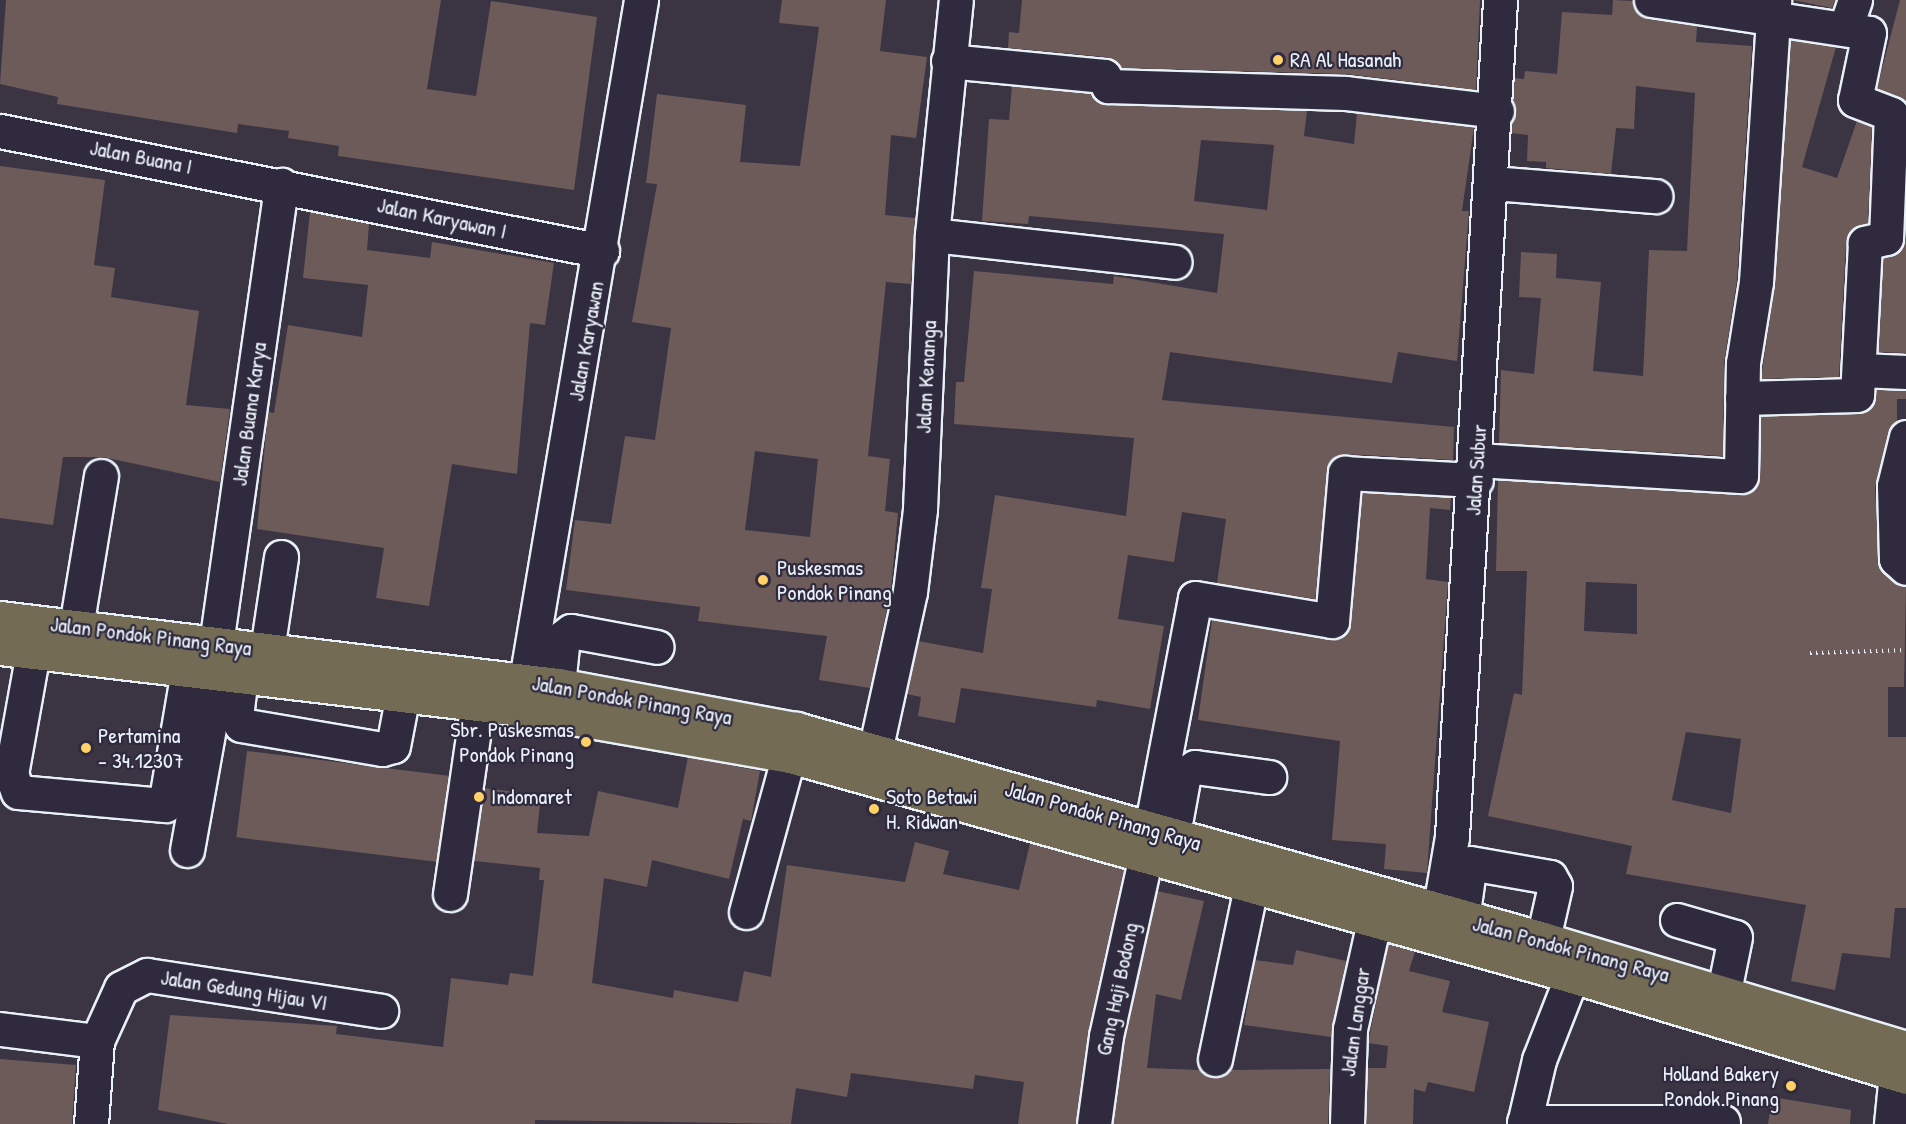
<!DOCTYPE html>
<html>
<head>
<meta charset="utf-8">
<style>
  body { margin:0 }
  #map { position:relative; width:1906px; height:1124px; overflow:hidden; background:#3b3443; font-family:"Patrick Hand",sans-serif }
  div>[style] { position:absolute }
  .building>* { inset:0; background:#6d5b5a; transform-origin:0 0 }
  .path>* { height:4px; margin-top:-2px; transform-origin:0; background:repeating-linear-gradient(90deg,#e8f1f8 0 1.5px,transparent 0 6px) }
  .roads { filter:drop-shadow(2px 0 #e8f1f8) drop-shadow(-2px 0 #e8f1f8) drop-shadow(0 2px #e8f1f8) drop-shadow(0 -2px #e8f1f8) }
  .minor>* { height:33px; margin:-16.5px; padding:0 16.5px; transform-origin:16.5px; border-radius:16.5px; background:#2f2a3d }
  .major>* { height:33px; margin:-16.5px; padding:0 16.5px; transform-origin:16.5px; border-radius:16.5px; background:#746b55 }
  .dots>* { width:16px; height:16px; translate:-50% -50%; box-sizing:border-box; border:3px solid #2f2a3d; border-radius:50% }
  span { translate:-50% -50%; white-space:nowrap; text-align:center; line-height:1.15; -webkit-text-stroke:4.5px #2f2a3d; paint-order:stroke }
  .poi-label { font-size:22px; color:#e8f1f8 }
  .left { translate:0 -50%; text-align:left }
  .right { translate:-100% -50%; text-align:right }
  .street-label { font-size:22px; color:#e8f1f8 }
</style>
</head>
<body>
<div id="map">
  <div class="building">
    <i style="clip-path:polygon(6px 0,441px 0,427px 89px,476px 96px,491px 1px,597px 17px,574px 190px,338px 156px,339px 146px,288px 138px,289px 131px,238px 124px,237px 133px,57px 104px,58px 97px,0 84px)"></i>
    <i style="clip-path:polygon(evenodd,782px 0,886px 0,880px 51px,927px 57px,916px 138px,891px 135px,885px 215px,915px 218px,911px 284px,886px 282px,868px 456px,890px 459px,885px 511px,898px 513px,891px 589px,870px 688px,819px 680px,827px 636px,698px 621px,700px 607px,566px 590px,575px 520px,611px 524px,625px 436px,655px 440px,671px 328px,632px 322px,657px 184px,646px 183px,657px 94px,746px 105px,740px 162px,800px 166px,819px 27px,779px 23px,782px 0,755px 451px,818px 459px,810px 537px,745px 530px,755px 451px)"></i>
    <i style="clip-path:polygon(1022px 0,1480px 0,1476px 90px,1347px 74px,1120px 68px,1106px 57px,1008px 48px,1009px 32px,1019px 33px)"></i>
    <i style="clip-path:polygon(1613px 0,1633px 1px,1648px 18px,1697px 26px,1696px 42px,1752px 46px,1737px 280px,1724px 363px,1723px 456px,1499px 443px,1501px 370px,1534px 374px,1541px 298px,1519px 297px,1521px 252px,1557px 254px,1556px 278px,1601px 282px,1593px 371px,1643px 376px,1649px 250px,1687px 251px,1695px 93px,1636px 86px,1634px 129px,1616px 128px,1611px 174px,1546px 168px,1546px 162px,1527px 161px,1528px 135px,1511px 133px,1514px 78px,1524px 79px,1525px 71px,1557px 74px,1562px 12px,1612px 15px)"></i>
    <i style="clip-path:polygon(1793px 0,1835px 0,1832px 8px)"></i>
    <i style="clip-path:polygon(1900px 0,1906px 0,1906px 103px,1877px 88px)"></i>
    <i style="clip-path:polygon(1790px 40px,1836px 47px,1802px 167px,1837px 178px,1857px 121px,1872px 127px,1868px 223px,1851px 231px,1846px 242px,1839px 377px,1761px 379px,1775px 283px)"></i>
    <i style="clip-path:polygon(evenodd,1012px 86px,1091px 94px,1107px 105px,1307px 111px,1304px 136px,1354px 144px,1357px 113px,1474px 127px,1462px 211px,1469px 211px,1457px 361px,1398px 352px,1392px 383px,1170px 352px,1162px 400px,1454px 427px,1453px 460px,1346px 454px,1330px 462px,1315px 599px,1217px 583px,1226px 519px,1182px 512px,1174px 562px,1128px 555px,1118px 619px,1164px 626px,1150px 709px,1097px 700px,1096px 707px,961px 688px,955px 723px,918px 716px,921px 697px,907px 694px,918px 641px,983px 653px,992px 589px,981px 588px,995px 495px,1126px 516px,1134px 438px,954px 424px,956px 382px,964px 382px,974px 271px,1113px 284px,1114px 276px,1217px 293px,1224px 234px,1029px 216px,1028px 224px,982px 221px,989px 119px,1009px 120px,1012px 86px,1201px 140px,1274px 145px,1267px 210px,1194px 201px,1201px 140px)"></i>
    <i style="clip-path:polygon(0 166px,105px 180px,94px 265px,115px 268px,111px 297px,199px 311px,186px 405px,230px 409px,220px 482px,103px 457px,63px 457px,53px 525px,0 518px)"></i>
    <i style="clip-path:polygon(1906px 207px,1906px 353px,1878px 352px,1883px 258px,1901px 249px)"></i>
    <i style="clip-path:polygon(310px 212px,369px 224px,367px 250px,430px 258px,432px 242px,554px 263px,545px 325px,530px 323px,517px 474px,452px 464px,429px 606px,376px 598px,384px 548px,257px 529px,268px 412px,274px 413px,288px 325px,362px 337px,368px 285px,303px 278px)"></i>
    <i style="clip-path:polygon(evenodd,1876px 389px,1906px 391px,1906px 399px,1897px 399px,1897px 421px,1888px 433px,1875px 487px,1879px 566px,1906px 586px,1904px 687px,1888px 687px,1888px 737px,1906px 737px,1906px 908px,1895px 908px,1890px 958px,1842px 953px,1835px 990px,1791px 981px,1806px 905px,1626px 874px,1632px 846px,1488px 816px,1514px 693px,1522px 695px,1527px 571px,1496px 571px,1498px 480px,1749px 493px,1760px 477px,1761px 416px,1858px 414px,1873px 405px,1876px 389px,1586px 582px,1637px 584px,1637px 634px,1584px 631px,1586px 582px,1876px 389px,1686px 732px,1741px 739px,1731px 813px,1672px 800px,1686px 732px)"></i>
    <i style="clip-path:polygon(1362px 493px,1451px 497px,1450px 510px,1430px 508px,1426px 579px,1448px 582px,1427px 873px,1384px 869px,1386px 844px,1332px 840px,1340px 741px,1198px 720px,1212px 620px,1329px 639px,1347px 632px)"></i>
    <i style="left:247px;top:751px;width:203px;height:87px;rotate:7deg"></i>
    <i style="clip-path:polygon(688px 757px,760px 771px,751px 821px,743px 819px,729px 879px,652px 860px,647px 887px,604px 878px,592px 983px,673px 998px,674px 990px,738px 1002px,744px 971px,771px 977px,787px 865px,905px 882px,915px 842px,949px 851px,943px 874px,1019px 890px,1030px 843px,1124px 869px,1088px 1032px,1076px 1124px,1018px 1124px,1024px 1082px,975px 1075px,973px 1089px,851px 1073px,847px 1097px,796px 1088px,791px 1124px,535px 1120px,535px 1124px,228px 1124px,158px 1110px,170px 1015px,337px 1026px,336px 1034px,443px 1047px,451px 978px,508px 985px,510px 973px,533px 976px,544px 880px,539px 880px,540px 868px,474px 861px,484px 788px,541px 795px,537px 833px,589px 836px,598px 791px,678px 808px)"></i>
    <i style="clip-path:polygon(1157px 891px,1204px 901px,1181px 1000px,1156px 994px,1147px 1068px,1200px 1070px,1212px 1077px,1230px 1070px,1330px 1069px,1328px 1124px,1113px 1124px,1124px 1039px)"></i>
    <i style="clip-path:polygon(1388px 944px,1415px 951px,1409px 971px,1450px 981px,1442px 1012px,1489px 1022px,1474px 1092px,1428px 1082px,1425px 1092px,1414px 1089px,1413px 1124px,1366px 1124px,1368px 1068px,1386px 1068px,1388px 1046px,1368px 1043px)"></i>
    <i style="clip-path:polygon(1296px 950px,1346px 961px,1331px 1037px,1244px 1025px,1255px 960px,1293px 965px)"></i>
    <i style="clip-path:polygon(0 1059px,76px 1065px,72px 1124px,0 1124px)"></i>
    <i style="clip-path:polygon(1772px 1097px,1851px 1110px,1850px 1124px,1768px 1124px)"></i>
  </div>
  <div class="path">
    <i style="left:1810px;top:653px;width:96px;rotate:-1.8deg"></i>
  </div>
  <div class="roads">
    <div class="minor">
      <i style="left:1651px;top:0;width:220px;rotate:8.6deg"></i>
      <i style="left:1869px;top:33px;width:68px;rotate:101.8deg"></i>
      <i style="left:1855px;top:100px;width:39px;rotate:21deg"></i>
      <i style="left:1891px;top:114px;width:124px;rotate:92.3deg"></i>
      <i style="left:1886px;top:238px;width:22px;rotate:167deg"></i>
      <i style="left:1865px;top:243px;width:152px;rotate:93deg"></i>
      <i style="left:1857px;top:395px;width:115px;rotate:178.5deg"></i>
      <i style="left:1845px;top:29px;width:31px;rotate:-71deg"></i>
      <i style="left:948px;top:61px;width:157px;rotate:5.5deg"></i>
      <i style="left:1104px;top:76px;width:11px;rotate:68deg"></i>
      <i style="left:1108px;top:86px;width:238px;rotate:1.7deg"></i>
      <i style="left:1346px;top:93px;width:152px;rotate:6.8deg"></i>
      <i style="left:0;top:131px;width:614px;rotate:11.27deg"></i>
      <i style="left:1492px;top:183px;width:164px;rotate:4.6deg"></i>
      <i style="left:932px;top:235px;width:244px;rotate:6.3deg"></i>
      <i style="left:1860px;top:370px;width:46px;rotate:2.5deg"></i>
      <i style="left:1906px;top:437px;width:50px;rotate:103.8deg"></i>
      <i style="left:1894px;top:486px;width:73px;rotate:88.4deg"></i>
      <i style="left:1896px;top:559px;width:13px;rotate:42deg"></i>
      <i style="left:1477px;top:460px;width:264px;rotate:3.5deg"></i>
      <i style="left:1741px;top:476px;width:113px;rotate:-89deg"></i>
      <i style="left:1743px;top:363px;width:82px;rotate:-80.9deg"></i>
      <i style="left:1756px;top:282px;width:283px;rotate:-86.3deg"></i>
      <i style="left:76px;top:627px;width:153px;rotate:-80.6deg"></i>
      <i style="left:216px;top:644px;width:464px;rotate:-81.9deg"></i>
      <i style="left:267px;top:650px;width:94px;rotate:-81.4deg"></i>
      <i style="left:33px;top:652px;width:124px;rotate:100.2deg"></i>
      <i style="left:11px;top:774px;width:19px;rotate:69deg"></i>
      <i style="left:18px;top:792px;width:148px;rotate:5.1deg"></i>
      <i style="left:165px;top:805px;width:137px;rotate:-80.3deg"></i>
      <i style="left:241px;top:676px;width:41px;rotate:97deg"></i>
      <i style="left:236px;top:717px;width:9px;rotate:58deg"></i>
      <i style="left:241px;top:725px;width:143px;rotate:9.7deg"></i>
      <i style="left:382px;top:749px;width:11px;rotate:-15deg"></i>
      <i style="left:393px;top:746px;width:53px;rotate:-79.1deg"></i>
      <i style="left:526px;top:680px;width:690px;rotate:-80.4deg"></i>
      <i style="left:558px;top:685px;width:48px;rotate:-84.1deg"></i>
      <i style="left:563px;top:637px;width:10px;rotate:-37deg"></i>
      <i style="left:571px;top:631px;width:87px;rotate:10.5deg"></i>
      <i style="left:875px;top:751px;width:163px;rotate:-77.6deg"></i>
      <i style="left:910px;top:592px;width:84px;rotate:-83.1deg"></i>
      <i style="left:920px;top:509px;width:274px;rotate:-87.5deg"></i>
      <i style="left:932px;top:235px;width:236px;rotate:-84.2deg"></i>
      <i style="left:1176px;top:818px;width:45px;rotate:-79.7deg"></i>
      <i style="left:1184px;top:774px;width:13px;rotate:-32deg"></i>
      <i style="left:1195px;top:767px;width:75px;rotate:7.7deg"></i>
      <i style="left:1151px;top:829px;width:235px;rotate:-79.2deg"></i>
      <i style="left:1195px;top:598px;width:139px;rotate:9.5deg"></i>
      <i style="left:1332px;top:621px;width:149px;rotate:-85deg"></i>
      <i style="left:1345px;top:473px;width:131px;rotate:3.1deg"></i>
      <i style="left:187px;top:850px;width:180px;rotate:-79.8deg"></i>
      <i style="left:450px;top:894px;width:193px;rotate:-81.7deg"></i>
      <i style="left:1464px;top:905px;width:42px;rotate:-81.9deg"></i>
      <i style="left:1470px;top:863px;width:81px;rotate:9.9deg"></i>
      <i style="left:1550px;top:877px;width:10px;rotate:61deg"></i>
      <i style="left:1555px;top:886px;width:54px;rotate:102.8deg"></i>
      <i style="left:746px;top:912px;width:190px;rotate:-74.7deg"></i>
      <i style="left:1677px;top:920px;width:60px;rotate:16.3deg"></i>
      <i style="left:1735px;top:937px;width:55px;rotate:101.5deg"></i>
      <i style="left:1435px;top:937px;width:102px;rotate:-80.4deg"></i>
      <i style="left:1452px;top:836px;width:837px;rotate:-86.71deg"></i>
      <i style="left:0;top:1029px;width:98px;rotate:7.1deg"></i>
      <i style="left:97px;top:1041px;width:58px;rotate:-65.6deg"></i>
      <i style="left:121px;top:988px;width:29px;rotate:-27deg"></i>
      <i style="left:147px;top:975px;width:237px;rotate:8.7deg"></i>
      <i style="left:1215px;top:1059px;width:177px;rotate:-78.2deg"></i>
      <i style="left:1524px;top:1122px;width:199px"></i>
      <i style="left:91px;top:1124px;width:83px;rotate:-85.9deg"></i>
      <i style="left:1094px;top:1124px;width:89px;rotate:-82.2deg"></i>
      <i style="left:1106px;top:1036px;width:185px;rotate:-77.5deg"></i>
      <i style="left:1347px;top:1124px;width:95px;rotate:-88.2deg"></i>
      <i style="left:1350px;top:1029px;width:110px;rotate:-77.4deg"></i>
      <i style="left:1524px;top:1124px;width:66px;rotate:-76.8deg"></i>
      <i style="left:1539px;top:1060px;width:90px;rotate:-68.6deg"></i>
      <i style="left:1891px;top:1124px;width:51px;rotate:-84.4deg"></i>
    </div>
    <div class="major">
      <i style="left:0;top:618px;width:562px;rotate:6.85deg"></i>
      <i style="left:558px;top:685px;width:242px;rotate:10.5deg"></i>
      <i style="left:796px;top:729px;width:776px;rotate:15.7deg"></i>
      <i style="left:1543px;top:939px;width:379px;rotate:16.7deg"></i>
      <i style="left:0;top:648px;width:525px;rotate:6.68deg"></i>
      <i style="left:521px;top:709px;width:273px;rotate:9.9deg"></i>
      <i style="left:790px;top:756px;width:812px;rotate:15.71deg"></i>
      <i style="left:1572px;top:976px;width:349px;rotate:16.8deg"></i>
    </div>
  </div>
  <div class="dots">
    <i style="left:1278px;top:60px;background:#ffd166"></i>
    <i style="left:763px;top:580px;background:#ffd166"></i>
    <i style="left:586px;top:742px;background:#ffd166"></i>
    <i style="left:86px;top:748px;background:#ffd166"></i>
    <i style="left:479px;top:797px;background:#ffd166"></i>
    <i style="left:874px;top:809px;background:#ffd166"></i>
    <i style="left:1791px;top:1086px;background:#ffd166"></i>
  </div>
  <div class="poi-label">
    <span class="left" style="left:1290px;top:60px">RA Al Hasanah</span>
    <span class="left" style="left:777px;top:580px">Puskesmas<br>Pondok Pinang</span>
    <span class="right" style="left:574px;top:742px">Sbr. Puskesmas<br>Pondok Pinang</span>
    <span class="left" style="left:98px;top:748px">Pertamina<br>- 34.12307</span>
    <span class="left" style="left:886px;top:809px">Soto Betawi<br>H. Ridwan</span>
    <span class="left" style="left:491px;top:797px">Indomaret</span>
    <span class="right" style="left:1779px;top:1086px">Holland Bakery<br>Pondok Pinang</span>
  </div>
  <div class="street-label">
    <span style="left:141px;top:157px;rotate:11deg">Jalan Buana I</span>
    <span style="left:442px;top:218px;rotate:12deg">Jalan Karyawan I</span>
    <span style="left:586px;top:341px;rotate:-80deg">Jalan Karyawan</span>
    <span style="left:926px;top:377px;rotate:-87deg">Jalan Kenanga</span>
    <span style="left:249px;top:414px;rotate:-82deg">Jalan Buana Karya</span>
    <span style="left:1476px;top:470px;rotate:-86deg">Jalan Subur</span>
    <span style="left:151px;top:636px;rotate:7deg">Jalan Pondok Pinang Raya</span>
    <span style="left:632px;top:700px;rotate:10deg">Jalan Pondok Pinang Raya</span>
    <span style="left:1103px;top:816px;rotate:16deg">Jalan Pondok Pinang Raya</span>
    <span style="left:1571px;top:949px;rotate:15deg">Jalan Pondok Pinang Raya</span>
    <span style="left:1117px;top:989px;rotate:-78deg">Gang Haji Bodong</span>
    <span style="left:244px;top:990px;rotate:9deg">Jalan Gedung Hijau VI</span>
    <span style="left:1355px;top:1022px;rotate:-82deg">Jalan Langgar</span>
  </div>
</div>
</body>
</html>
